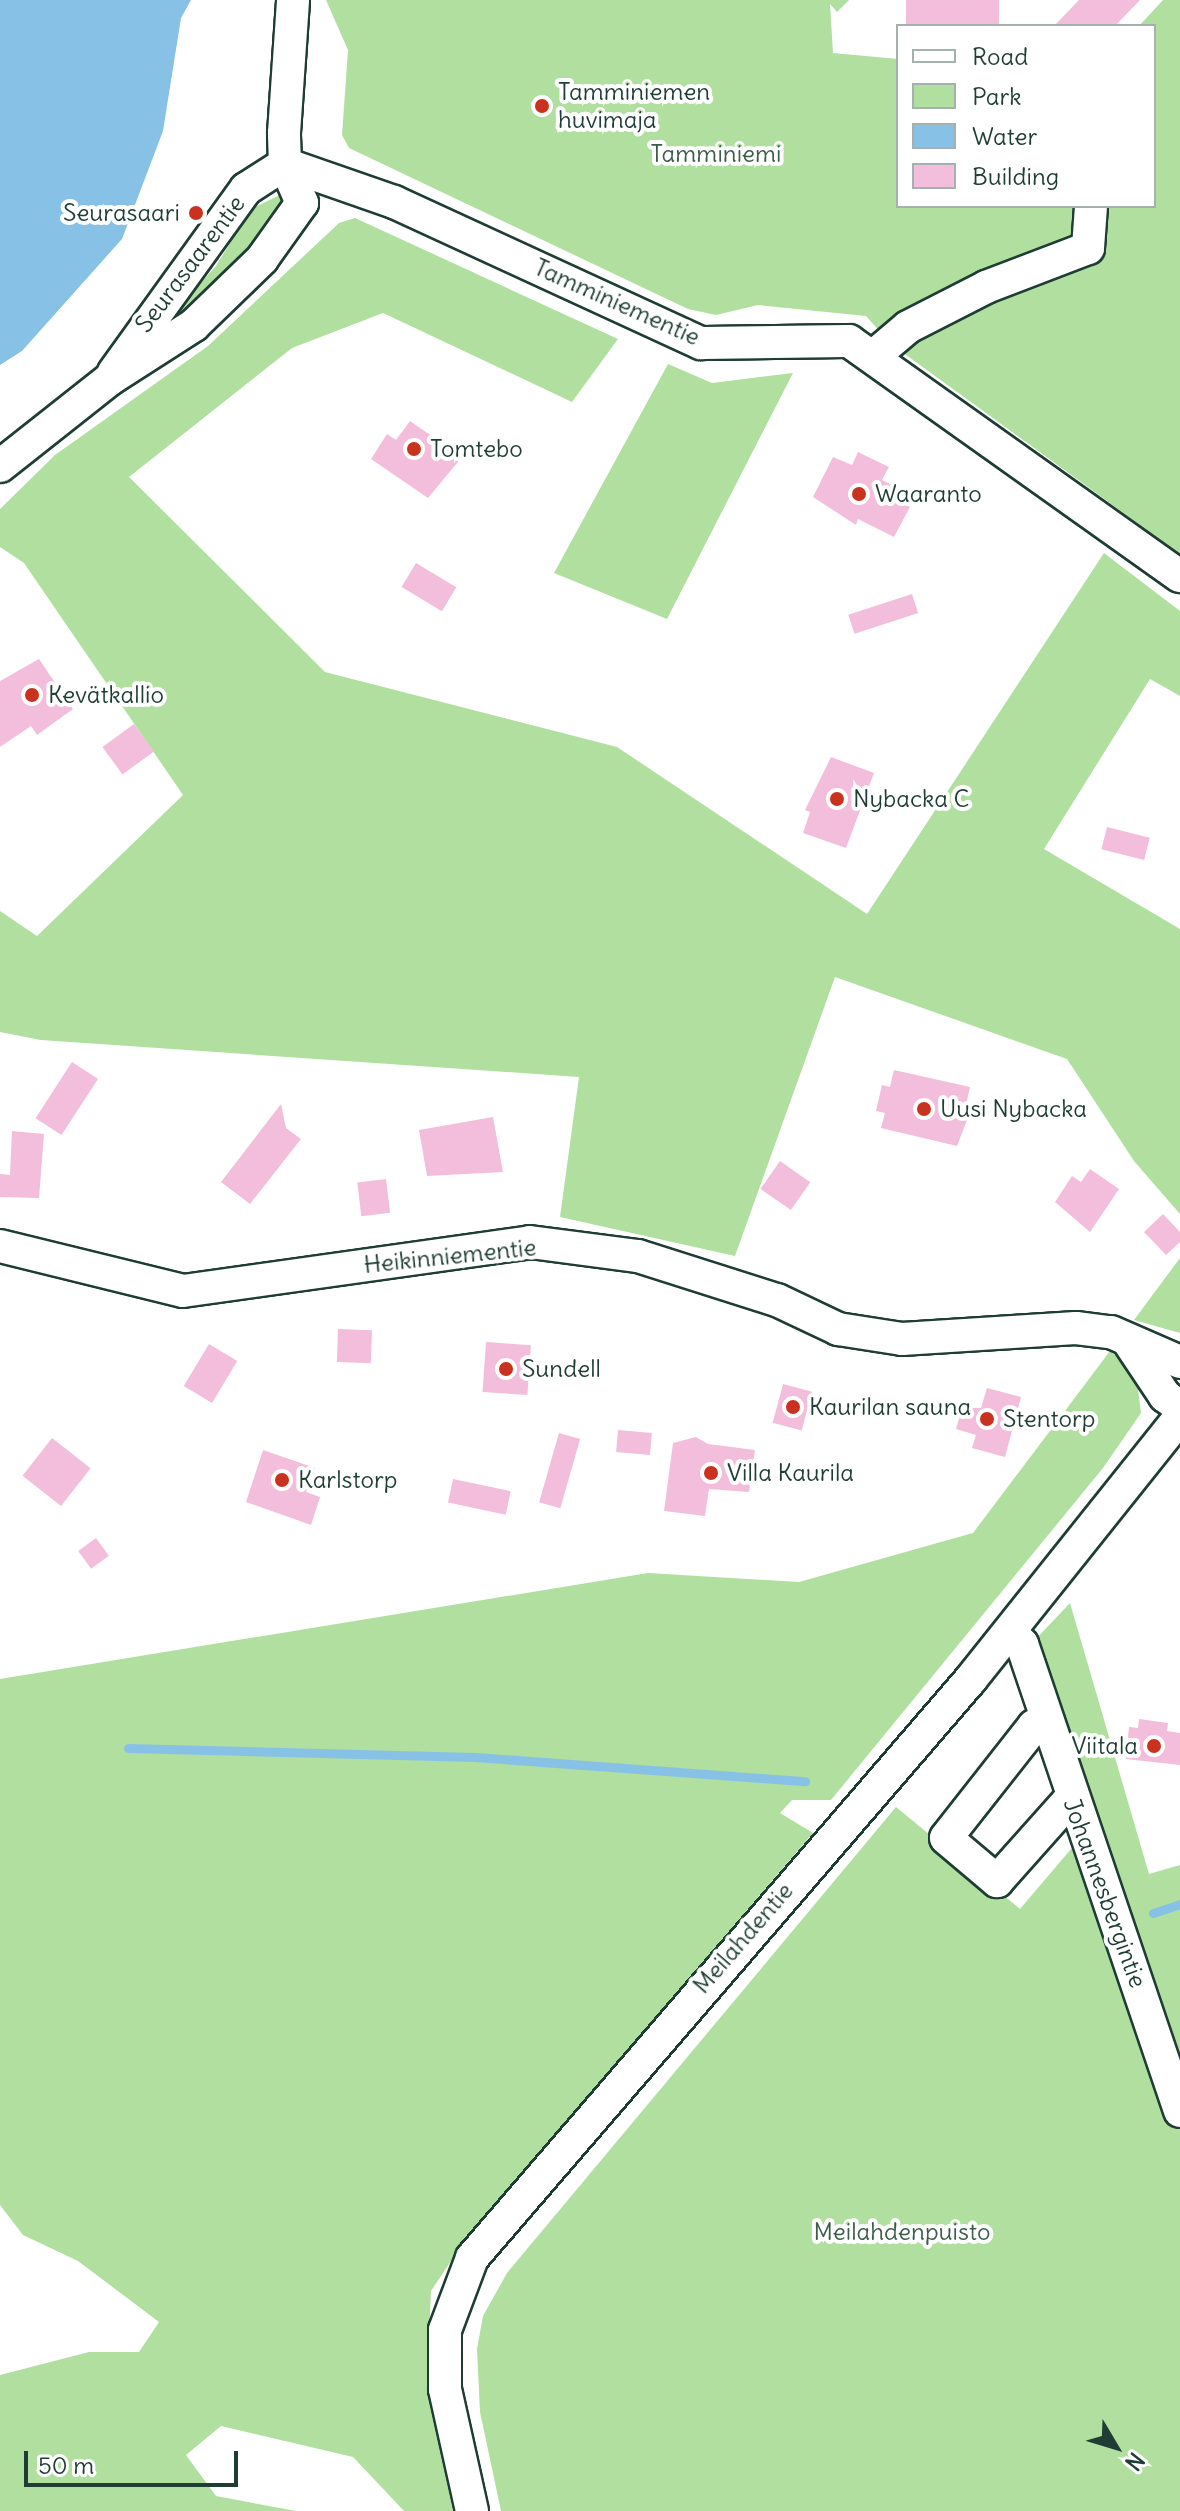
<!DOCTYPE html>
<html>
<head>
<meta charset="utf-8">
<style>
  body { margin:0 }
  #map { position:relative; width:1180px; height:2511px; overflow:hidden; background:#fff; font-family:Delius,sans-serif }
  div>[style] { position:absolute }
  .green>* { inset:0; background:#b0df9f }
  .water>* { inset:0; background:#87c2e6 }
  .stream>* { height:9px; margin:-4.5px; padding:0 4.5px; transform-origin:4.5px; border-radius:4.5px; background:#87c2e6 }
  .building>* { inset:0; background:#f2bedb; transform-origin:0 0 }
  .roads { filter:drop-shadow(2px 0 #1f3d34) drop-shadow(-2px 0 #1f3d34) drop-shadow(0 2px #1f3d34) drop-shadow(0 -2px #1f3d34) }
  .minor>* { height:32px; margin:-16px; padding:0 16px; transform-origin:16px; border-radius:16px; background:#fff }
  .dots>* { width:22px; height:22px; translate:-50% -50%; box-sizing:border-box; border:4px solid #fff; border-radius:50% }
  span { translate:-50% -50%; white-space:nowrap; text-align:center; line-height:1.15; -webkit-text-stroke:8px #fff; paint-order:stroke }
  .poi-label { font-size:24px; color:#1f3d34 }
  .left { translate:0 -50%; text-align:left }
  .right { translate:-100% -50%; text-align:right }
  .park-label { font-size:24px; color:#3c5d49 }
  .street-label { font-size:24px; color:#1f3d34 }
  .legend { position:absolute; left:896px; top:24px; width:260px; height:184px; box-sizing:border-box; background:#fff; border:2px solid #a5b1ae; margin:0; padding:10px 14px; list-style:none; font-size:24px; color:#1f3d34 }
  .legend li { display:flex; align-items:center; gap:16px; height:40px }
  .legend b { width:40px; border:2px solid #a5b1ae }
  .north { position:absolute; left:1076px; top:2407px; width:80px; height:80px; -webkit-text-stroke:6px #fff; paint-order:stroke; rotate:128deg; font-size:22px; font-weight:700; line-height:32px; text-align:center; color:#1f3d34 }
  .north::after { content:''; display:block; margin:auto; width:28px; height:36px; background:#1f3d34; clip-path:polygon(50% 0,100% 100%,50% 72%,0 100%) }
  .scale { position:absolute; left:24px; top:2451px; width:214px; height:36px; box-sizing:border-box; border:4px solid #1f3d34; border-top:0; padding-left:10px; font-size:24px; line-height:28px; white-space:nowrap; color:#1f3d34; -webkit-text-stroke:6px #fff; paint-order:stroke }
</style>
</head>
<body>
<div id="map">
  <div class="green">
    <i style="clip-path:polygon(326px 0,849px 0,837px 12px,830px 4px,833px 53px,898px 59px,898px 206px,1154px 206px,1154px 26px,1139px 26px,1163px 0,1180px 0,1180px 554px,891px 344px,866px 316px,758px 305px,716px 315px,688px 309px,349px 148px,342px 135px,348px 50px)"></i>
    <i style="clip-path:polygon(280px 195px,286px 199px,221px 288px,154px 335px,216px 266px,251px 209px)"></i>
    <i style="clip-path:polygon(355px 218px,618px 339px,572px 402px,383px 313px,292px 348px,129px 477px,325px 672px,617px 747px,867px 914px,1104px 553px,1180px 611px,1180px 696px,1150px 679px,1044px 849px,1180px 929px,1180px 1214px,1134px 1161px,1067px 1059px,835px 977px,735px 1256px,560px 1217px,579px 1077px,41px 1040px,0 1032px,0 911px,37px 936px,183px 795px,24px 563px,0 547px,0 509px,55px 455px,208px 346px,339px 223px)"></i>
    <i style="clip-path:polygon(668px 364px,712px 383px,793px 373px,667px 619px,554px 573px)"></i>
    <i style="clip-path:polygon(1180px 1258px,1180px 1333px,1134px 1320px)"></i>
    <i style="clip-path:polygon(1110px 1351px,1136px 1373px,1141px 1413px,1103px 1468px,831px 1800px,792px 1800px,780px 1813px,813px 1833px,467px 2237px,431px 2291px,427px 2382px,453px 2511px,404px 2511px,353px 2457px,221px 2426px,186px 2455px,216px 2496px,296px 2511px,0 2511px,0 2375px,89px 2352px,139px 2352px,159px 2322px,78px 2261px,23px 2235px,0 2205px,0 1679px,648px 1573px,799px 1582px,973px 1533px)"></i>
    <i style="clip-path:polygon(1070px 1603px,1149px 1874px,1180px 1865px,1180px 2511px,501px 2511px,480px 2412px,477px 2349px,483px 2316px,507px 2273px,896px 1807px,1020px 1909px,1071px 1849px,1104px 1842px,1035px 1640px)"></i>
  </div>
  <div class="water">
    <i style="clip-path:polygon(0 0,191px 0,181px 18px,163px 131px,122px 239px,22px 351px,0 365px)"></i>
  </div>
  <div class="stream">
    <i style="left:128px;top:1748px;width:347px;rotate:1.5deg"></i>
    <i style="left:475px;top:1757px;width:331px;rotate:4.2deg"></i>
    <i style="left:1153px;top:1913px;width:28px;rotate:-18deg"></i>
  </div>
  <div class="building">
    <i style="left:906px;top:0;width:93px;height:26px"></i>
    <i style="clip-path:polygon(1079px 0,1140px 0,1115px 26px,1054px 26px)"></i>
    <i style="clip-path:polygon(410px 421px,462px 457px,428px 498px,371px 459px,387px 434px,396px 440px)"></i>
    <i style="clip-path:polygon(858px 452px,889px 467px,882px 480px,904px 491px,899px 502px,910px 507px,894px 537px,858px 519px,856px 525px,813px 497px,833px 457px,852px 465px)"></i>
    <i style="left:416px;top:563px;width:47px;height:28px;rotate:31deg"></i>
    <i style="left:912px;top:594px;width:20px;height:67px;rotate:72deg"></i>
    <i style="clip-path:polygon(39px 659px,73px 709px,37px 735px,31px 726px,0 747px,0 681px)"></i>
    <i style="left:134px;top:724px;width:34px;height:39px;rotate:54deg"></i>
    <i style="clip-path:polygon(831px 757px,874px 773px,846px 848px,803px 833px,810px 812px,805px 810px)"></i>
    <i style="left:1107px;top:827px;width:44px;height:23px;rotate:14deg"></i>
    <i style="left:72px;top:1062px;width:31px;height:67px;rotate:33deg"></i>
    <i style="clip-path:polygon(894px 1070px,970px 1087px,966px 1105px,972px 1107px,957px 1146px,881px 1128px,885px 1113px,876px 1111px,882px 1085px,890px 1087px)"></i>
    <i style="clip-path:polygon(281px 1104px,286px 1128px,301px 1139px,250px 1204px,221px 1182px)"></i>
    <i style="clip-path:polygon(493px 1117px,503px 1172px,427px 1176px,419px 1130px)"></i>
    <i style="clip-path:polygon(12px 1131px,44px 1134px,39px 1198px,0 1197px,0 1174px,10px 1175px)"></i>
    <i style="left:780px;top:1161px;width:37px;height:34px;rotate:35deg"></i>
    <i style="clip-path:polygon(1090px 1169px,1119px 1189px,1090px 1232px,1055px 1202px,1072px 1176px,1081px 1182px)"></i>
    <i style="left:386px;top:1179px;width:34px;height:29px;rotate:83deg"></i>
    <i style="clip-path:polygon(1163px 1214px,1180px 1232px,1180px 1242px,1166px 1255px,1144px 1232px)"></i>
    <i style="left:338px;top:1329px;width:34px;height:33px;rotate:2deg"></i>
    <i style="left:486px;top:1342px;width:45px;height:50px;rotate:4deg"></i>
    <i style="left:209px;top:1344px;width:33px;height:49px;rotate:31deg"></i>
    <i style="left:783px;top:1384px;width:30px;height:40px;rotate:15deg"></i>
    <i style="clip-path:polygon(987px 1388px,1021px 1397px,1005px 1457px,972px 1448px,976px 1435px,956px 1429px,962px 1408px,981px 1408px)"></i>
    <i style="left:618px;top:1430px;width:34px;height:22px;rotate:5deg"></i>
    <i style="left:559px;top:1433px;width:22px;height:72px;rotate:16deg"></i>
    <i style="clip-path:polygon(696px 1437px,708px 1444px,755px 1450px,749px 1492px,709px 1489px,705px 1516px,664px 1511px,673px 1443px)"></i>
    <i style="left:52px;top:1438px;width:49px;height:48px;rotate:38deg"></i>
    <i style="clip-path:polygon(263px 1450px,315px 1468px,306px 1492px,320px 1497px,311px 1525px,246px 1502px)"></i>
    <i style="left:453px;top:1479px;width:59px;height:24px;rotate:12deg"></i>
    <i style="left:96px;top:1538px;width:22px;height:22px;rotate:54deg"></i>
    <i style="clip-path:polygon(1139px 1719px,1168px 1723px,1167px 1731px,1180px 1733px,1180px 1765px,1126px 1759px,1129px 1727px,1138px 1728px)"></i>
  </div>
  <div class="roads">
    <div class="minor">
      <i style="left:285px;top:164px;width:115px;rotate:19.2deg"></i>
      <i style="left:394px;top:202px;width:338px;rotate:24.7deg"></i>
      <i style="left:701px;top:343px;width:148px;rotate:-0.8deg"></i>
      <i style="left:849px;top:341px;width:406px;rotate:35.4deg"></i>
      <i style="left:875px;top:355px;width:43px;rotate:-40.3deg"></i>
      <i style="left:908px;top:327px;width:88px;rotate:-27.1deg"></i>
      <i style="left:986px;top:287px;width:109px;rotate:-20.9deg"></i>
      <i style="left:1088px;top:248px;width:42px;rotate:-85.9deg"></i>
      <i style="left:114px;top:372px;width:226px;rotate:-54.2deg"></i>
      <i style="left:246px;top:189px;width:46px;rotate:-32.7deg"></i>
      <i style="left:0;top:466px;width:140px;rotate:-38.3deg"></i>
      <i style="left:110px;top:379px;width:100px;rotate:-32.7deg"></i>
      <i style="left:194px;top:325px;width:95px;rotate:-44.1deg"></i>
      <i style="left:262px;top:259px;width:69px;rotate:-54.5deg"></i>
      <i style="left:302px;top:203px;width:43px;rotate:-113.6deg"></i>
      <i style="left:285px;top:164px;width:31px;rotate:-92deg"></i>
      <i style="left:284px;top:133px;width:133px;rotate:-86.1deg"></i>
      <i style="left:0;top:1246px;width:188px;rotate:13.8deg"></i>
      <i style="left:183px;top:1291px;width:350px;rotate:-8deg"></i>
      <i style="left:530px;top:1242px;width:109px;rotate:7.4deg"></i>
      <i style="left:638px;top:1256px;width:146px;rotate:17.6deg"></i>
      <i style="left:777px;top:1300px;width:68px;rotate:25.4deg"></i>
      <i style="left:838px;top:1329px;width:65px;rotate:8.9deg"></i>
      <i style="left:902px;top:1339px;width:174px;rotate:-3.6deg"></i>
      <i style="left:1076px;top:1328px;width:35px;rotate:7deg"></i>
      <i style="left:1111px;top:1332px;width:75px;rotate:23.5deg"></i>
      <i style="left:1129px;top:1342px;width:65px;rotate:56.3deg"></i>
      <i style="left:1165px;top:1396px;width:19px;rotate:36deg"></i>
      <i style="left:1010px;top:1632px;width:17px;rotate:45deg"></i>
      <i style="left:1022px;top:1644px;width:493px;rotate:71.3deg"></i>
      <i style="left:1044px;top:1722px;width:11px;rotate:158deg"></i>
      <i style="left:1034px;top:1726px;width:142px;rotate:128.2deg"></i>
      <i style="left:946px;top:1838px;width:67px;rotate:40.1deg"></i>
      <i style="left:997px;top:1881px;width:111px;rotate:-48.3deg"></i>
      <i style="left:472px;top:2511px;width:125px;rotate:-102.5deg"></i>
      <i style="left:445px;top:2389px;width:59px;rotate:-90deg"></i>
      <i style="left:445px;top:2330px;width:77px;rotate:-69.4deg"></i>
      <i style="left:472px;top:2258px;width:764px;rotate:-49.24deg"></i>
      <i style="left:971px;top:1679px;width:335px;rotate:-51.4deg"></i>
    </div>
  </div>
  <div class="dots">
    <i style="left:542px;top:106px;background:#c8321e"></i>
    <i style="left:196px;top:213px;background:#c8321e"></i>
    <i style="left:414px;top:449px;background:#c8321e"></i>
    <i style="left:859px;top:494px;background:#c8321e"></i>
    <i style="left:32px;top:695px;background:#c8321e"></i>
    <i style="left:837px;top:799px;background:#c8321e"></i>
    <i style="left:924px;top:1109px;background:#c8321e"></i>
    <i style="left:506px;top:1369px;background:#c8321e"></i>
    <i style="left:793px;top:1407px;background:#c8321e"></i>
    <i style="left:987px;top:1419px;background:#c8321e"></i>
    <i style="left:711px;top:1473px;background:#c8321e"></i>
    <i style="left:282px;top:1480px;background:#c8321e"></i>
    <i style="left:1154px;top:1746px;background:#c8321e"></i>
  </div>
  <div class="poi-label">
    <span class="left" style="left:558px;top:106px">Tamminiemen<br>huvimaja</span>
    <span class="right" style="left:180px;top:213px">Seurasaari</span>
    <span class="left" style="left:430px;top:449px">Tomtebo</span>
    <span class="left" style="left:875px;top:494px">Waaranto</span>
    <span class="left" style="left:48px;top:695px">Kevätkallio</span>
    <span class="left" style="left:853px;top:799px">Nybacka C</span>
    <span class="left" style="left:940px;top:1109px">Uusi Nybacka</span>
    <span class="left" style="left:522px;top:1369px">Sundell</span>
    <span class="left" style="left:809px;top:1407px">Kaurilan sauna</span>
    <span class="left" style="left:1003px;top:1419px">Stentorp</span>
    <span class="left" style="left:727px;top:1473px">Villa Kaurila</span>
    <span class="left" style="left:298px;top:1480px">Karlstorp</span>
    <span class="right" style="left:1138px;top:1746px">Viitala</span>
  </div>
  <div class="park-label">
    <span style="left:716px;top:154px">Tamminiemi</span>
    <span style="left:902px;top:2232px">Meilahdenpuisto</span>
  </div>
  <div class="street-label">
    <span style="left:190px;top:264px;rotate:-53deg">Seurasaarentie</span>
    <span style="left:617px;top:302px;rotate:24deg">Tamminiementie</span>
    <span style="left:450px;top:1256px;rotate:-6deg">Heikinniementie</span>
    <span style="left:1105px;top:1893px;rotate:70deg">Johannesbergintie</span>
    <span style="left:743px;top:1938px;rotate:-49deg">Meilahdentie</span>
  </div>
  <ul class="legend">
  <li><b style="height:10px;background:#fff"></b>Road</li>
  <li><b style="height:22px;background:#b0df9f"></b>Park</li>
  <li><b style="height:22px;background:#87c2e6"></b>Water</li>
  <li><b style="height:22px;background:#f2bedb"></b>Building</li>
  </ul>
  <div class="north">N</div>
  <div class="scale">50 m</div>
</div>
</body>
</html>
